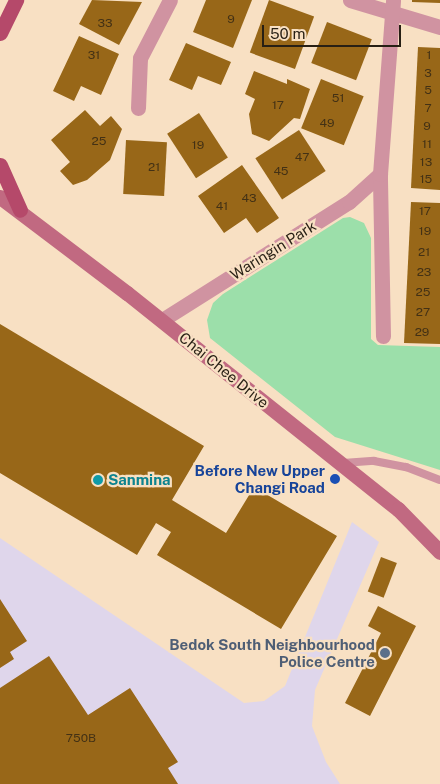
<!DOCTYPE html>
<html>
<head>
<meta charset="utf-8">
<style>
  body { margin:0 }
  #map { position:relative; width:440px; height:784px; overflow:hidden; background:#f8e0c3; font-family:"Public Sans",sans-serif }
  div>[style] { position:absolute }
  .industrial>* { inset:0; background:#dfd6eb }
  .green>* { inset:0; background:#9cdfaa }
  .building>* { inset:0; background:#986718; transform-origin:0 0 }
  .lane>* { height:8px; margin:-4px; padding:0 4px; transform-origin:4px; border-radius:4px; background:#d093a1 }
  .street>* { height:15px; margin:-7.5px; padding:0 7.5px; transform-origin:7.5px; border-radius:7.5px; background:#d093a1 }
  .secondary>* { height:15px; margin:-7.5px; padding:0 7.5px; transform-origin:7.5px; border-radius:7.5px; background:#c16981 }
  .primary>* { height:15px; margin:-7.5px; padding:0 7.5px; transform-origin:7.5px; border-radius:7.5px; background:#b5496a }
  .dots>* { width:14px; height:14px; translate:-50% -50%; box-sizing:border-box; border:2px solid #f8e0c3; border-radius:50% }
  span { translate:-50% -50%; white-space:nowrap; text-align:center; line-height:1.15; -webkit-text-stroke:4.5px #f8e0c3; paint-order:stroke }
  .number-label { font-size:12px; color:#433115 }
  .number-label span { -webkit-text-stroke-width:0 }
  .street-label { font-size:15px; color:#271f14 }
  .transit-label { font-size:15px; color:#164399; font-weight:700 }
  .right { translate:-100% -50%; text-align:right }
  .culture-label { font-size:15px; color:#0d838f; font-weight:700 }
  .left { translate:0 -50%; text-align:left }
  .service-label { font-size:15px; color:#4e5e75; font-weight:700 }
  .scale { position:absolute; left:262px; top:25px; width:139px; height:22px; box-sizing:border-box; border:2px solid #271f14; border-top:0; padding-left:6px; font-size:15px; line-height:18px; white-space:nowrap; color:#271f14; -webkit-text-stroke:4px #f8e0c3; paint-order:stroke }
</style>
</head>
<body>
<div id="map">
  <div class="industrial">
    <i style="clip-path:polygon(352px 522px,379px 542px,315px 690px,312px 726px,326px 762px,340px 784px,0 784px,0 538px,244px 703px,264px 701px,285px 686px)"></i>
  </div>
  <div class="green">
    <i style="clip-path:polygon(350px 217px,364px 223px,371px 238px,371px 339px,378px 345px,440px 347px,440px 470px,335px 437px,210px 338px,207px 320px,213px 303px,223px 294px,343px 218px)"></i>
  </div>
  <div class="building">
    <i style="clip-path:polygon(92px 0,142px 2px,119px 45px,79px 24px)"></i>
    <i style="clip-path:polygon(206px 0,252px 0,233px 48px,193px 32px)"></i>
    <i style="left:269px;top:0;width:48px;height:56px;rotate:20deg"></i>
    <i style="clip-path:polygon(412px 0,440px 0,440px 3px,412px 2px)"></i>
    <i style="left:327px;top:22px;width:48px;height:44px;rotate:21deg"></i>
    <i style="clip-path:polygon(79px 36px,119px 54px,101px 95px,81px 86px,74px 101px,53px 91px)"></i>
    <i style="clip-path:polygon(186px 43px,231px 62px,221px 85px,198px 76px,192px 90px,169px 80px)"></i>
    <i style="clip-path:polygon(418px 47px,440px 48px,440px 190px,411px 188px)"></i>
    <i style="clip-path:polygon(254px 71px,287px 84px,287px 79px,310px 89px,300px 119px,294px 118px,269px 141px,252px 134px,249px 114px,255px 99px,245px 94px)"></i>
    <i style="left:321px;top:79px;width:46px;height:53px;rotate:22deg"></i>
    <i style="clip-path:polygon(85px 110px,100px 126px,111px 116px,122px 129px,110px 160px,87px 180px,73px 185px,60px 171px,70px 162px,51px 140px)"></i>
    <i style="left:199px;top:113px;width:53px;height:38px;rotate:57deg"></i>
    <i style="left:299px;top:130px;width:49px;height:52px;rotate:57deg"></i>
    <i style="left:126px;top:140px;width:41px;height:54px;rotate:3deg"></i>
    <i style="clip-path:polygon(242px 165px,279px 218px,257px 233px,246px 218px,224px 233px,198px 196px)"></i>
    <i style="clip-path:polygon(411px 202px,440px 203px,440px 344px,404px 343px)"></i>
    <i style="clip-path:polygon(0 324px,204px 446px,172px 500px,226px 533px,254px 487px,337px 536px,281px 629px,157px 555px,171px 532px,156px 523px,137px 555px,0 473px)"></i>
    <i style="left:381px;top:557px;width:17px;height:37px;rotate:21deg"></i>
    <i style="clip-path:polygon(0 599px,27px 641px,10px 652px,14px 659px,0 668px)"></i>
    <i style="clip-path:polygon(378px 606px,416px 626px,370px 716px,345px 703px,381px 633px,368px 626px)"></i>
    <i style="clip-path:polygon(49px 656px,88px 715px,130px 688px,178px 762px,168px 768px,178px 784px,0 784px,0 688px)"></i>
  </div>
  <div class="lane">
    <i style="left:343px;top:463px;width:31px;rotate:-4deg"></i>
    <i style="left:374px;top:461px;width:33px;rotate:11deg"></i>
    <i style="left:406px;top:467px;width:36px;rotate:21deg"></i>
  </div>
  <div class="street">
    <i style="left:350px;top:0;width:94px;rotate:16.7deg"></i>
    <i style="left:138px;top:108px;width:50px;rotate:-87.7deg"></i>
    <i style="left:140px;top:58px;width:65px;rotate:-62.7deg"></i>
    <i style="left:162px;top:320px;width:221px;rotate:-32.3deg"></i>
    <i style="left:349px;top:202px;width:42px;rotate:-42.1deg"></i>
    <i style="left:383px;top:336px;width:162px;rotate:-91.1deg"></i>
    <i style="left:380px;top:174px;width:174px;rotate:-85.7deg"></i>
  </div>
  <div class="secondary">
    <i style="left:0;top:197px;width:159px;rotate:37.1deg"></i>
    <i style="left:127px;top:293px;width:347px;rotate:38.6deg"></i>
    <i style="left:398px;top:509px;width:60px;rotate:45.7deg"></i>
  </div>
  <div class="primary">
    <i style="left:0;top:33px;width:37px;rotate:-64deg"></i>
    <i style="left:0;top:165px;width:49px;rotate:66deg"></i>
  </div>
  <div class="dots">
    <i style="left:335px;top:479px;background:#1a4fb4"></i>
    <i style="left:98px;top:480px;background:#0f9aa8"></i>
    <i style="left:385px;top:653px;background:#5c6f8a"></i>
  </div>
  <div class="number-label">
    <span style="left:231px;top:20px">9</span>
    <span style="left:105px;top:24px">33</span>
    <span style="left:94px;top:56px">31</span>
    <span style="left:429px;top:56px">1</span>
    <span style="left:428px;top:74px">3</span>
    <span style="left:428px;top:91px">5</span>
    <span style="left:338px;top:99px">51</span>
    <span style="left:278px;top:106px">17</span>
    <span style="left:428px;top:109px">7</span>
    <span style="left:327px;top:124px">49</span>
    <span style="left:427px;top:127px">9</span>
    <span style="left:99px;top:142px">25</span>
    <span style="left:427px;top:145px">11</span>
    <span style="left:198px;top:146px">19</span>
    <span style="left:302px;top:158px">47</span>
    <span style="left:426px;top:163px">13</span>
    <span style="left:154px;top:168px">21</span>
    <span style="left:281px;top:172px">45</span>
    <span style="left:426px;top:180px">15</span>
    <span style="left:249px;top:199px">43</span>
    <span style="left:222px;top:207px">41</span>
    <span style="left:425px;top:212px">17</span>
    <span style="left:425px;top:232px">19</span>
    <span style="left:424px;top:253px">21</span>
    <span style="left:424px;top:273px">23</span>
    <span style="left:423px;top:293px">25</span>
    <span style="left:423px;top:313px">27</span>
    <span style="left:422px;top:333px">29</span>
    <span style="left:81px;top:739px">750B</span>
  </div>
  <div class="street-label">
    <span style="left:273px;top:250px;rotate:-32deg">Waringin Park</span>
    <span style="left:224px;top:370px;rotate:39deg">Chai Chee Drive</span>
  </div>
  <div class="transit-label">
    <span class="right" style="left:325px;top:479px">Before New Upper<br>Changi Road</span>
  </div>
  <div class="culture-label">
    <span class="left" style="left:108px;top:480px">Sanmina</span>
  </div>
  <div class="service-label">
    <span class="right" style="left:375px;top:653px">Bedok South Neighbourhood<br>Police Centre</span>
  </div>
  <div class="scale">50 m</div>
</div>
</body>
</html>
